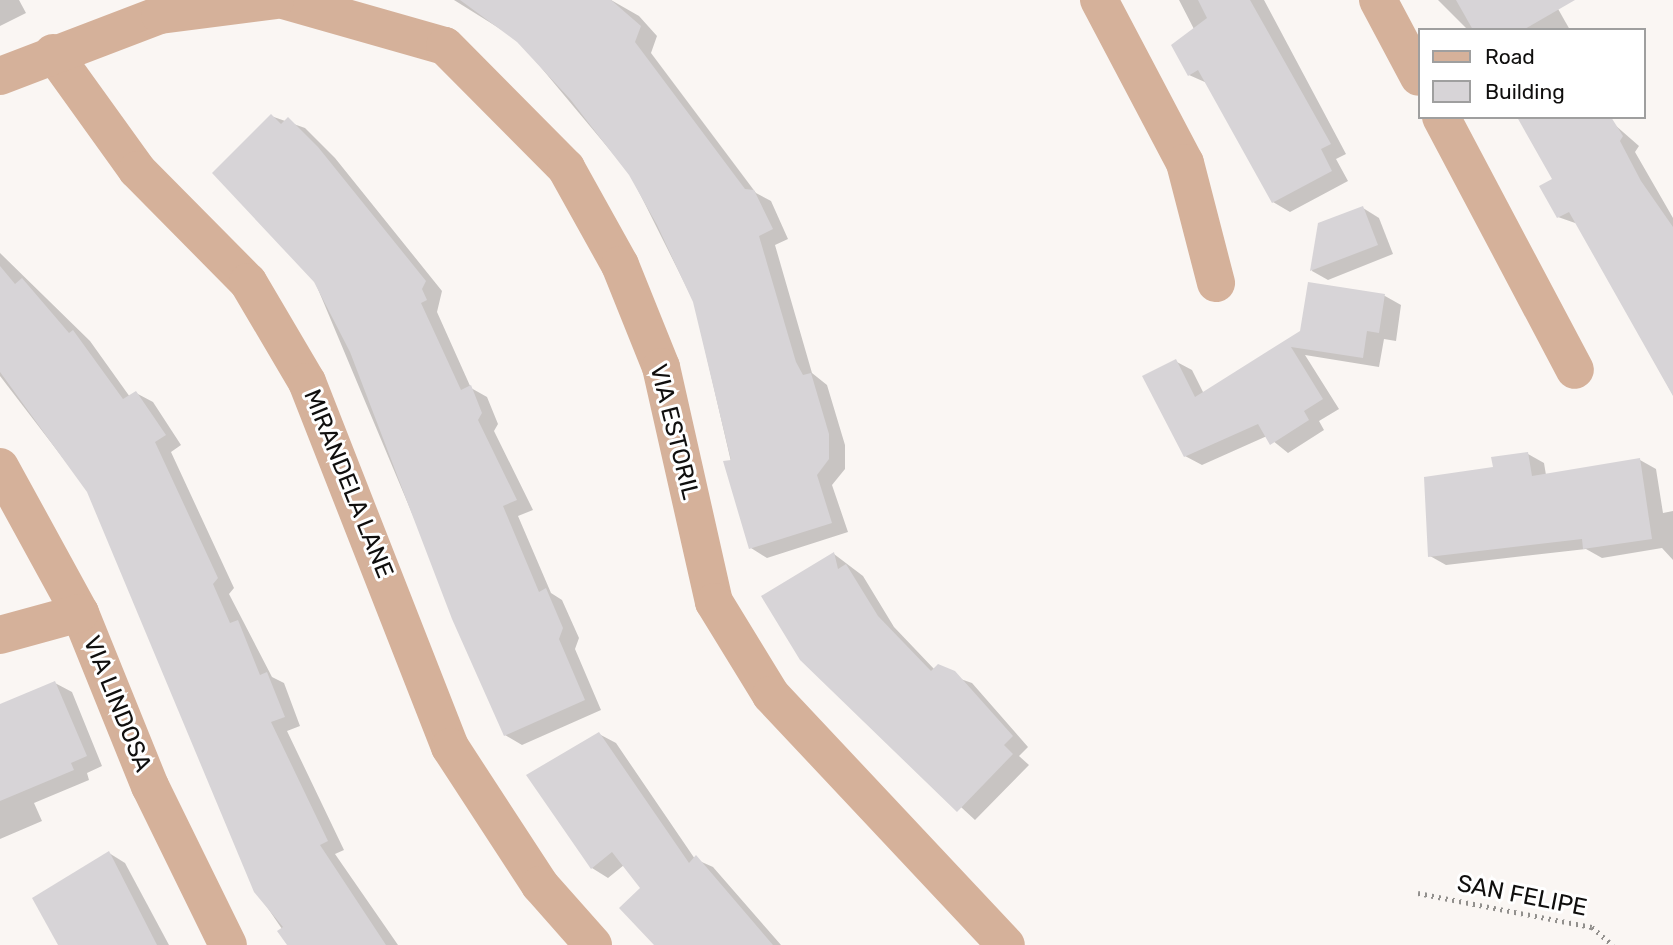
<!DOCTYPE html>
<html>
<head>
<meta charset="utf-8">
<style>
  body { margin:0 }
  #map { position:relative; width:1673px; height:945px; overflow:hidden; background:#faf6f3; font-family:Rubik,sans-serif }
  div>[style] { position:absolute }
  .shadow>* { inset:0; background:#0003 }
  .building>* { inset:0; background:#d7d4d7 }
  .path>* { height:4.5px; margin-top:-2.25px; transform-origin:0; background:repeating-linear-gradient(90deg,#92908d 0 2px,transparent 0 7px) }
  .minor>* { height:38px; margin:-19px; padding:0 19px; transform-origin:19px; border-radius:19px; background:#d5b19a }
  span { translate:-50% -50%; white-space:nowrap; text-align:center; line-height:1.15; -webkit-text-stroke:6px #fff; paint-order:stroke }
  .street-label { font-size:24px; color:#100f0e }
  .legend { position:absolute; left:1418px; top:28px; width:228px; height:91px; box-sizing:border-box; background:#fff; border:2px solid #9f9f9f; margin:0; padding:9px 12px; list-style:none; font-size:21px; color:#100f0e }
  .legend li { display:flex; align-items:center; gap:14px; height:35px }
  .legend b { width:35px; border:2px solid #9f9f9f }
</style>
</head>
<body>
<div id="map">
  <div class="shadow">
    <i style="clip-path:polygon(0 0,19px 0,26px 13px,0 26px)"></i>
    <i style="clip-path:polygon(454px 0,611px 0,639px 16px,657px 36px,651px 53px,756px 193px,771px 201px,788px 239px,775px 245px,812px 373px,827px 385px,845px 445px,845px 469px,832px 485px,848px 532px,767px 558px,751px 548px,694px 302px,630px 174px,518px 40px)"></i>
    <i style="clip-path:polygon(1179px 0,1264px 0,1346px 154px,1336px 159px,1348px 181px,1290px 212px,1273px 202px,1207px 83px,1189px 75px,1196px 33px)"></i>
    <i style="clip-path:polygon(1438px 0,1553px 0,1570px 30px,1468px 30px)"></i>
    <i style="clip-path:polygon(271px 116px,305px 128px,335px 158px,442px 291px,437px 312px,471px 388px,487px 397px,498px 424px,494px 431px,533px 510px,518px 516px,551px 593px,562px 600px,579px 638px,575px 649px,601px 710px,522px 745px,505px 735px,315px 282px)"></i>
    <i style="clip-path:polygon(1615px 125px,1639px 146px,1635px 152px,1673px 218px,1673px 395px,1578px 224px,1558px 217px,1554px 180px)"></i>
    <i style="clip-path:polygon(1363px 208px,1379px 218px,1393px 254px,1328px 280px,1312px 271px,1320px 224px)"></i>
    <i style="clip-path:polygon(0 253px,90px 341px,130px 397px,136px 393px,153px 402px,181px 445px,171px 452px,234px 588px,229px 594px,272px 677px,284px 683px,300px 726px,287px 731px,344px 850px,335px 854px,398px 945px,293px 945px,256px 891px,89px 492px,0 376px)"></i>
    <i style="clip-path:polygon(1310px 284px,1385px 296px,1401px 305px,1396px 341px,1384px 339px,1379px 367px,1305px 355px,1339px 409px,1319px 421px,1324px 430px,1288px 453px,1267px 436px,1202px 465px,1185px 456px,1175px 361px,1192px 370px,1204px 394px,1302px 332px)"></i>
    <i style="clip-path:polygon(1528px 454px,1544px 463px,1546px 475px,1640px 460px,1656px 469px,1663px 513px,1673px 511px,1673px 560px,1662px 548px,1602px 558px,1586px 549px,1446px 565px,1430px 556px,1495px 469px)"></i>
    <i style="clip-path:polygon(834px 554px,863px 576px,894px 627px,935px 670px,972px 683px,1028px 747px,1019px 756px,1029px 765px,975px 820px,801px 659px)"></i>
    <i style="clip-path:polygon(55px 683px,72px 692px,102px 766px,87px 773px,89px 780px,34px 803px,42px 821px,0 839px,0 736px)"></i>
    <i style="clip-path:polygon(599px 734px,616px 743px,695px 859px,713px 867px,781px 945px,658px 945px,642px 888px,624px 865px,608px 878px,592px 868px)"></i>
    <i style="clip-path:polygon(109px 853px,125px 863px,169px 945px,63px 945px)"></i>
  </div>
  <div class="building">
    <i style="clip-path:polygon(460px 0,611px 0,641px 26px,635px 42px,745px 189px,754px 190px,773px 229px,759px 236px,796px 362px,803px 375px,811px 373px,829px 434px,829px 459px,817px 475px,832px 523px,749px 549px,723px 461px,731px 460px,693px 302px,657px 225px,629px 175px,570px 99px,517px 42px)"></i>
    <i style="clip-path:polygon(1198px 0,1250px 0,1331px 144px,1321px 149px,1332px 171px,1272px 203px,1198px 70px,1188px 76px,1171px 45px,1207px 18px)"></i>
    <i style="clip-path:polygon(1456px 0,1575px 0,1523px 30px,1473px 30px)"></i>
    <i style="clip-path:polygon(271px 114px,281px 124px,288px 117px,318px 147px,426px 281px,422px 289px,427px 300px,421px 303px,461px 390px,471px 385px,482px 413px,478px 420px,517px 500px,503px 506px,539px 592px,546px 588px,563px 628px,559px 639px,585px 700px,504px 736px,452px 619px,350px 352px,314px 282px,212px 173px)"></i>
    <i style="clip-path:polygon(1517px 117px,1611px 117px,1623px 136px,1620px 141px,1641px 181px,1673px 227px,1673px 396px,1569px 212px,1557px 218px,1539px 186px,1552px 179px)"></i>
    <i style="clip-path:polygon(1363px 206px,1378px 245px,1310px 271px,1318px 223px)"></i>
    <i style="clip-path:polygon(0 266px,15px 284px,22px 278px,69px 333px,73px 330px,123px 399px,136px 391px,166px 435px,155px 442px,218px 578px,213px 584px,230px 623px,238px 620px,260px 675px,267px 672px,285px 717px,271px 722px,328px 841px,320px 845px,386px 945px,287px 945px,277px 931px,283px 927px,254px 892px,87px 492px,0 372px)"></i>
    <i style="clip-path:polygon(1308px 282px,1385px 294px,1379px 333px,1367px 331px,1363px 358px,1291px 347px,1323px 399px,1304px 411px,1309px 420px,1270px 445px,1258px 424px,1184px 457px,1142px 376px,1176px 359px,1195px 397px,1300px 331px)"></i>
    <i style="clip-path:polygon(1528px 452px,1532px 476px,1640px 458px,1652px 539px,1583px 549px,1582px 539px,1428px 557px,1424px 477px,1493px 467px,1491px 457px)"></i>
    <i style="clip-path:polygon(834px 552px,838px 569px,846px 564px,878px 616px,931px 671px,938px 664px,955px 671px,1013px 736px,1004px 745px,1013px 754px,957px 812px,800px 660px,761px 596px)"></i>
    <i style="clip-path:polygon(55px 681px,87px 756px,71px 763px,74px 770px,0 801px,0 704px)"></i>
    <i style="clip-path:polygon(599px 732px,689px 863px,696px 855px,773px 945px,654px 945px,619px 908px,640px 888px,612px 852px,591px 869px,526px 775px)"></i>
    <i style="clip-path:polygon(109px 851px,157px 945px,58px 945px,32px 898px)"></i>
  </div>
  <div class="path">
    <i style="left:1418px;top:893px;width:177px;rotate:11.1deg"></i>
    <i style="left:1592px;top:927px;width:28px;rotate:41deg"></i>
  </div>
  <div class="minor">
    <i style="left:283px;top:0;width:168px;rotate:15.9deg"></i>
    <i style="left:445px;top:46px;width:172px;rotate:45.2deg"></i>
    <i style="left:566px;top:168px;width:111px;rotate:60.9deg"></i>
    <i style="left:620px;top:265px;width:110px;rotate:68.1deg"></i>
    <i style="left:661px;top:367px;width:241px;rotate:77.3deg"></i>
    <i style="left:714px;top:602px;width:109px;rotate:58.5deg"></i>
    <i style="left:771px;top:695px;width:343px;rotate:46.8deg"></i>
    <i style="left:1099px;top:0;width:184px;rotate:62.2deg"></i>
    <i style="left:1185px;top:163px;width:124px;rotate:75.5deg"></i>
    <i style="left:1378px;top:0;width:87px;rotate:62deg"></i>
    <i style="left:53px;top:53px;width:144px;rotate:54.3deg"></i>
    <i style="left:137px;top:170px;width:158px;rotate:45.3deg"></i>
    <i style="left:248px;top:282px;width:116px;rotate:59.5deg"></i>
    <i style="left:307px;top:382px;width:392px;rotate:68.6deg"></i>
    <i style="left:450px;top:747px;width:165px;rotate:56.9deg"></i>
    <i style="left:540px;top:885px;width:80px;rotate:48.5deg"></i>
    <i style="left:0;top:76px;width:171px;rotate:-20.9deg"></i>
    <i style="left:160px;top:15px;width:116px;rotate:-7.4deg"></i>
    <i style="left:1441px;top:117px;width:286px;rotate:62.1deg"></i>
    <i style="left:0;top:467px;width:166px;rotate:61.3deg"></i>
    <i style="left:80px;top:613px;width:187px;rotate:68deg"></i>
    <i style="left:150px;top:786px;width:177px;rotate:63.9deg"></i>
    <i style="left:0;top:635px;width:83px;rotate:-15.4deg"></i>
  </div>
  <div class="street-label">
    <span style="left:674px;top:432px;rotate:76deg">VIA ESTORIL</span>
    <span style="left:348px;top:484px;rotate:68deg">MIRANDELA LANE</span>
    <span style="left:117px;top:704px;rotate:68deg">VIA LINDOSA</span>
    <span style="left:1522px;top:896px;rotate:11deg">SAN FELIPE</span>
  </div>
  <ul class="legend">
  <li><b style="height:9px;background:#d5b19a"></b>Road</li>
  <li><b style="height:19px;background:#d7d4d7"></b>Building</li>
  </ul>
</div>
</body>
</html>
